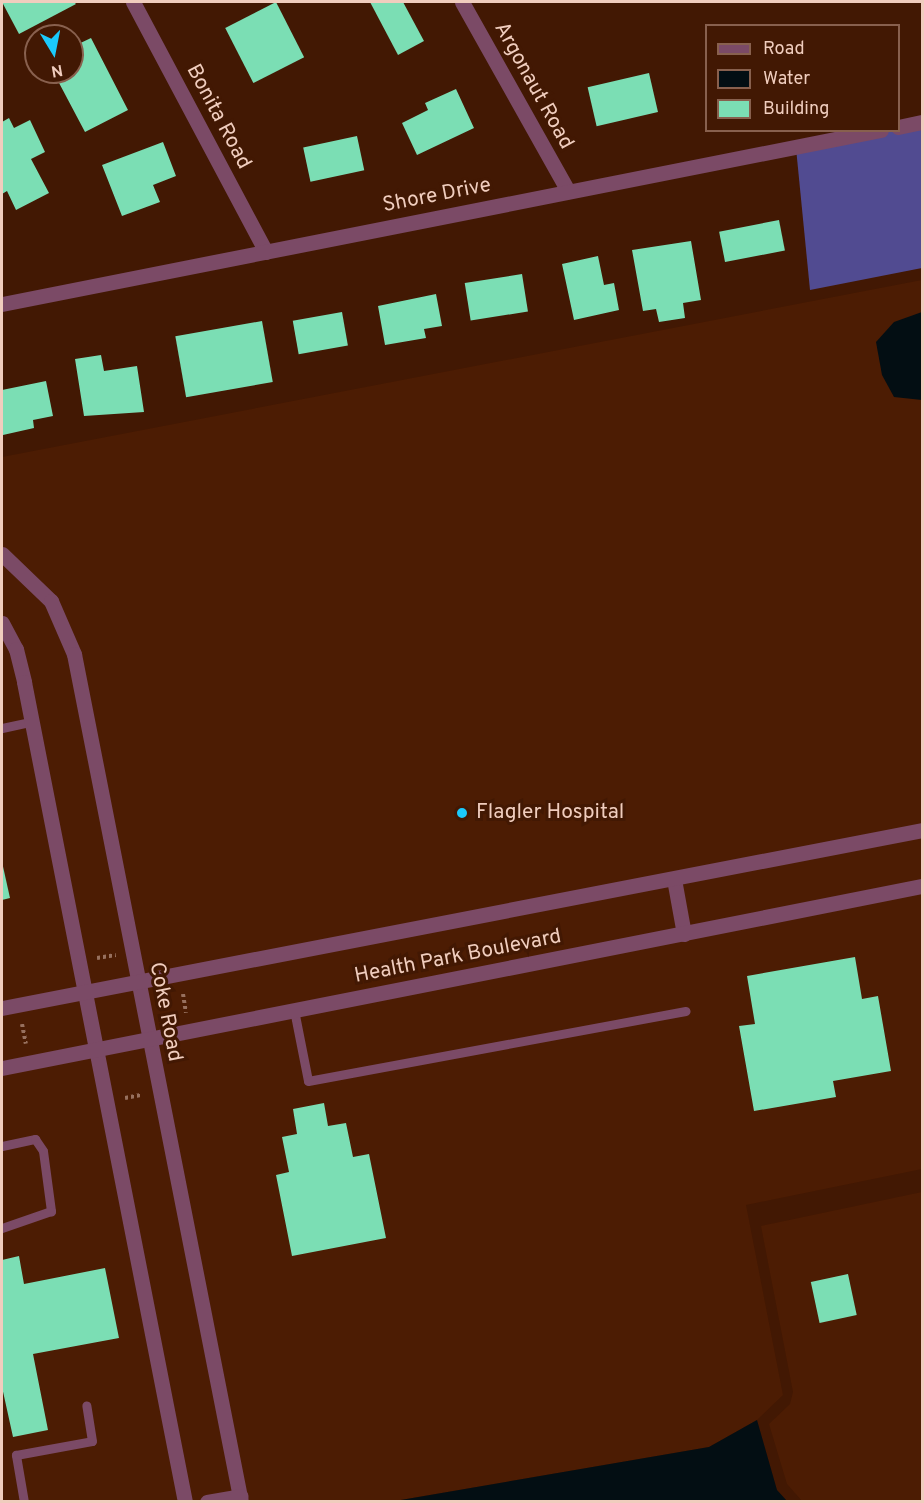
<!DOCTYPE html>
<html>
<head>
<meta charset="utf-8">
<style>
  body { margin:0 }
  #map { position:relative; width:924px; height:1503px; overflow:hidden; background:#421803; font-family:Overpass,sans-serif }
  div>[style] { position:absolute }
  .built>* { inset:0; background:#4c1c03 }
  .forest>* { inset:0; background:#514b91 }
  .water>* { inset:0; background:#030e13 }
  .building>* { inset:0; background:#7bdeb4; transform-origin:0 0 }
  .path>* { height:4px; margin-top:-2px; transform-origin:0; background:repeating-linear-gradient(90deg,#97705e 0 3px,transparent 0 6px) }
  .lane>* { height:9px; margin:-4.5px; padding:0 4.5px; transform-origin:4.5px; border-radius:4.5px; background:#7b4a66 }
  .street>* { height:15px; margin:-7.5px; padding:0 7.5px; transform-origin:7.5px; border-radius:7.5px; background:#7b4a66 }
  .dots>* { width:16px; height:16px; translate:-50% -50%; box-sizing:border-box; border:3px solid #421803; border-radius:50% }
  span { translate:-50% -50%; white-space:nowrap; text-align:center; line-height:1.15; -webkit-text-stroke:6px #421803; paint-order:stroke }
  .street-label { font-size:21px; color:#f0cdbe }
  .poi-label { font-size:21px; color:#f0cdbe }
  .left { translate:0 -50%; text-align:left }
  .frame { position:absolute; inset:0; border:3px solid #f0cdbe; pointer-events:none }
  .legend { position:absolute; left:705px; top:24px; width:195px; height:108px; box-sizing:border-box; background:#421803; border:2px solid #88604e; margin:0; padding:8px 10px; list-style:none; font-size:18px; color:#f0cdbe }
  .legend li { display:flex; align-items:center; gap:12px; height:30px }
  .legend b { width:30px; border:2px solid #88604e }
  .north { position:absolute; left:24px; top:24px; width:60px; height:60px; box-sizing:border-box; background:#421803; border:2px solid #88604e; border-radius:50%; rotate:170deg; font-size:16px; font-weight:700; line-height:24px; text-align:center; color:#f0cdbe }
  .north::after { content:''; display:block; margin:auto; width:21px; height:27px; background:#1bcafc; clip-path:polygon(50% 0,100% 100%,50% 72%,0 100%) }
</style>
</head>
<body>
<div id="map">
  <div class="built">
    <i style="clip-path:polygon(922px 280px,922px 1169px,746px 1205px,783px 1395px,757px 1420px,709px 1447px,395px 1501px,2px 1502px,2px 457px)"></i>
    <i style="clip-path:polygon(922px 1192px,922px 1501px,802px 1501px,787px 1484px,769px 1424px,790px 1404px,793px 1392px,761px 1226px)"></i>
  </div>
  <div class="forest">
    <i style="clip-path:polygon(922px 125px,922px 268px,810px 290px,796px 148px)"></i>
  </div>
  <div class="water">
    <i style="clip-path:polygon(922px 312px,922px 400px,894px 397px,882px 375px,876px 342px,894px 322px)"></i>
    <i style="clip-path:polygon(757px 1420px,777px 1490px,787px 1501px,395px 1501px,709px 1447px)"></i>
  </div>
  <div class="building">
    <i style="clip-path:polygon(2px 2px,74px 2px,76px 4px,19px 34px)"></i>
    <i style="left:276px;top:2px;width:62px;height:57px;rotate:63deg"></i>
    <i style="clip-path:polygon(370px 2px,403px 2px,424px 41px,398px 55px)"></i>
    <i style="clip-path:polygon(91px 38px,128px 110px,85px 132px,58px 81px,75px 72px,72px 47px)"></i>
    <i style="left:649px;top:73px;width:40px;height:63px;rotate:77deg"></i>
    <i style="clip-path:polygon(456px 89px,474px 128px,417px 155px,402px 123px,428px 110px,425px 103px)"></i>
    <i style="clip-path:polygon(9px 118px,14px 128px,30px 120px,45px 152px,31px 159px,49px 193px,16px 210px,7px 191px,2px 194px,2px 122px)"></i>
    <i style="left:357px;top:136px;width:35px;height:55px;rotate:78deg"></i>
    <i style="clip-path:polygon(163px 142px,176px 176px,153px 185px,160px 202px,122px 216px,102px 165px)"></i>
    <i style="left:779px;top:220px;width:31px;height:61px;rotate:79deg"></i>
    <i style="clip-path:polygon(691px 241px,701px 300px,683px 303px,685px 318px,659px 322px,656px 309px,643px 311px,632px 250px)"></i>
    <i style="clip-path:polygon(598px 256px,604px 285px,614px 283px,619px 310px,574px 320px,562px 264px)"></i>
    <i style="left:522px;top:274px;width:38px;height:58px;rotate:81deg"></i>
    <i style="clip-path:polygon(436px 294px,442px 326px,424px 329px,426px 338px,385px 345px,378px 306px)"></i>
    <i style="left:342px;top:312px;width:34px;height:50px;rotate:80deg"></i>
    <i style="left:262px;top:321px;width:62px;height:88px;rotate:80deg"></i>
    <i style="clip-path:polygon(101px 355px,104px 371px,137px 366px,144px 412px,84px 416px,75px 359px)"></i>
    <i style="clip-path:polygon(46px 381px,53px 416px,33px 420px,34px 428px,3px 435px,2px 390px)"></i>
    <i style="clip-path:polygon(2px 862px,10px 898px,2px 900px)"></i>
    <i style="clip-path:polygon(855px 957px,862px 999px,878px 996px,891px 1071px,833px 1081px,836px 1097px,754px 1111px,739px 1026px,755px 1024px,747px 976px)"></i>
    <i style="clip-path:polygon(324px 1103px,328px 1126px,346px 1123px,353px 1157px,369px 1154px,386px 1238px,292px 1256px,276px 1175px,289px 1172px,282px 1137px,297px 1134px,293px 1109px)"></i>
    <i style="clip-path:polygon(19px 1256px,24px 1284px,105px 1268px,119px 1338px,33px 1354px,48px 1430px,13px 1437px,2px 1387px,2px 1260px)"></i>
    <i style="left:848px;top:1274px;width:42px;height:38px;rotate:78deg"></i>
  </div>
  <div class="path">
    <i style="left:97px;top:958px;width:19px;rotate:-9deg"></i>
    <i style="left:183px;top:994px;width:19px;rotate:81deg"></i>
    <i style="left:22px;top:1024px;width:20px;rotate:79deg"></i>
    <i style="left:125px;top:1098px;width:16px;rotate:-11deg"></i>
  </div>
  <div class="lane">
    <i style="left:2px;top:728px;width:29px;rotate:-12deg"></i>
    <i style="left:294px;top:1010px;width:72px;rotate:78.8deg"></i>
    <i style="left:308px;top:1081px;width:384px;rotate:-10.5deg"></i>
    <i style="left:2px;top:1146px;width:34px;rotate:-12deg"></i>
    <i style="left:35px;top:1139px;width:14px;rotate:56deg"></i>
    <i style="left:43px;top:1151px;width:61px;rotate:82.4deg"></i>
    <i style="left:51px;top:1211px;width:52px;rotate:160.9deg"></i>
    <i style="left:24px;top:1502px;width:48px;rotate:-99.7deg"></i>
    <i style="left:16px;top:1455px;width:77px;rotate:-10.4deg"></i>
    <i style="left:92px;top:1441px;width:36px;rotate:-99deg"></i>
  </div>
  <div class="street">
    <i style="left:133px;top:2px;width:283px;rotate:62deg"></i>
    <i style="left:462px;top:2px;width:217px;rotate:60.7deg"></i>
    <i style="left:898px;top:127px;width:25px;rotate:-12deg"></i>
    <i style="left:2px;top:304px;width:896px;rotate:-11.2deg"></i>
    <i style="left:2px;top:554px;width:68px;rotate:43.8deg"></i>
    <i style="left:51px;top:601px;width:58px;rotate:66.5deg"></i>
    <i style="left:74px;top:654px;width:864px;rotate:78.86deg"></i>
    <i style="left:2px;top:623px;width:30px;rotate:62deg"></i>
    <i style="left:16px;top:649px;width:34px;rotate:76deg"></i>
    <i style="left:24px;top:682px;width:836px;rotate:78.89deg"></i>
    <i style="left:674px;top:879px;width:56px;rotate:79.7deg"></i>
    <i style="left:2px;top:1008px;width:937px;rotate:-10.95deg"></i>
    <i style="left:2px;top:1068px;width:938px;rotate:-11.19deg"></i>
    <i style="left:207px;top:1502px;width:34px;rotate:-10deg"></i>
  </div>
  <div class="dots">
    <i style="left:462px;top:813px;background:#1bcafc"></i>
  </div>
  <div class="street-label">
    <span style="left:533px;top:86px;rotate:61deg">Argonaut Road</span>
    <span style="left:218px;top:117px;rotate:62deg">Bonita Road</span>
    <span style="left:437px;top:196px;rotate:-11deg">Shore Drive</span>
    <span style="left:458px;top:957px;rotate:-11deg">Health Park Boulevard</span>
    <span style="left:165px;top:1012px;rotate:79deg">Coke Road</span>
  </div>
  <div class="poi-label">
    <span class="left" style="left:476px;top:813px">Flagler Hospital</span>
  </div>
  <div class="frame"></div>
  <ul class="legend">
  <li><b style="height:8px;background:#7b4a66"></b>Road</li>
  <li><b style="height:16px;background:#030e13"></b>Water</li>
  <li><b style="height:16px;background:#7bdeb4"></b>Building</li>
  </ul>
  <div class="north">N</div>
</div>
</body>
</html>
